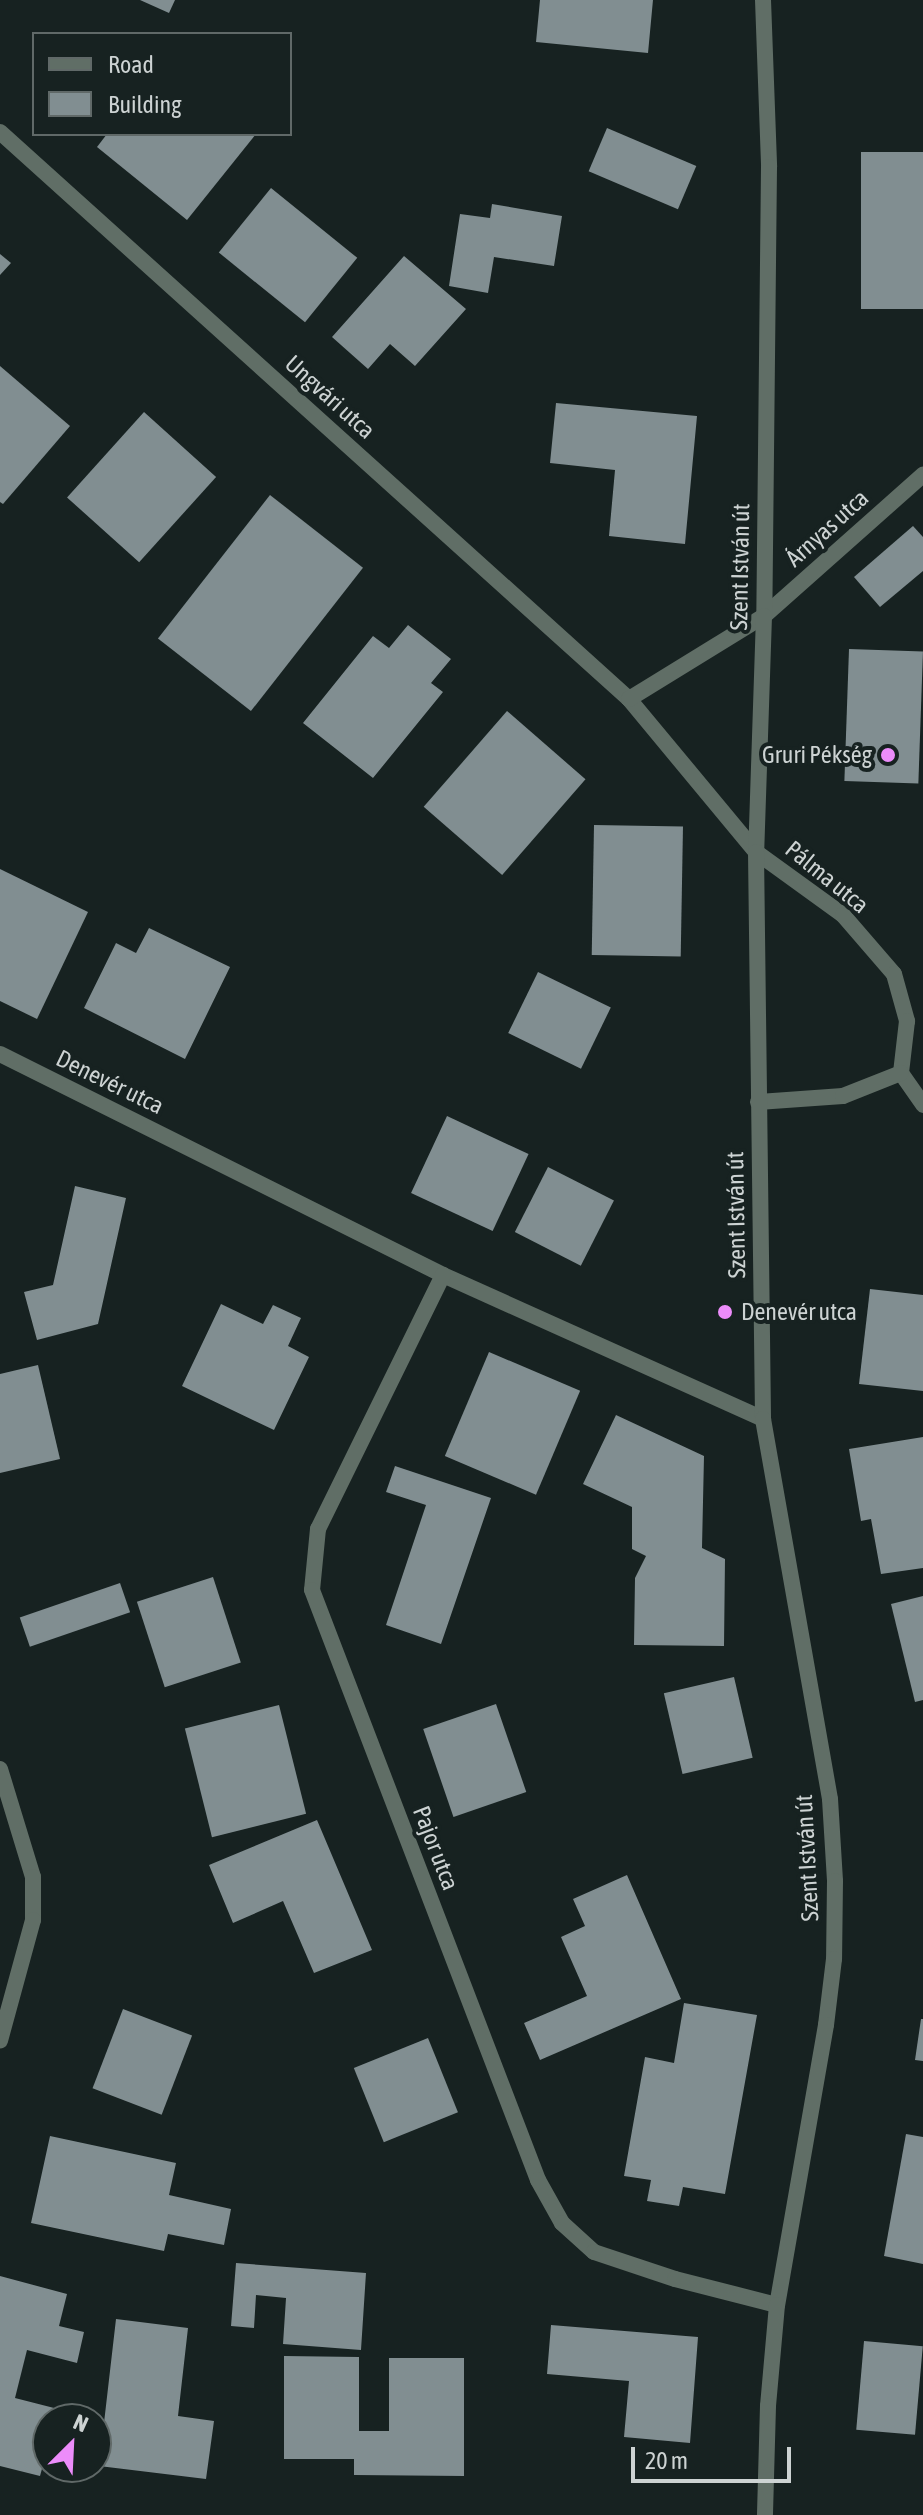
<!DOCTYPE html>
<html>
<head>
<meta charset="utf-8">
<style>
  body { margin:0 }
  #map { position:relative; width:923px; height:2515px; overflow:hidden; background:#172221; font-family:"Asap Condensed",sans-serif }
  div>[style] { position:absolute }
  .building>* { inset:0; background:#818e91; transform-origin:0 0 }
  .minor>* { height:16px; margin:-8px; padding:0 8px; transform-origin:8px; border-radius:8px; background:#606e66 }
  .tertiary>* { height:16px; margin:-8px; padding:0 8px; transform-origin:8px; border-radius:8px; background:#606e66 }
  .dots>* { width:22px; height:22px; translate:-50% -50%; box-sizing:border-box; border:4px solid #172221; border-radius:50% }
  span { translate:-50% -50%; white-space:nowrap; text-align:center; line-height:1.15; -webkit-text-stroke:8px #172221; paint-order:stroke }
  .street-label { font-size:24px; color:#cdd3d3 }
  .poi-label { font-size:24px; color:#cdd3d3 }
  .right { translate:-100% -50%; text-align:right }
  .left { translate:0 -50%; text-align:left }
  .legend { position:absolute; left:32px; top:32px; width:260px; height:104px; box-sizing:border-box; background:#172221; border:2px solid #606968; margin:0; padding:10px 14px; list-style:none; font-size:24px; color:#cdd3d3 }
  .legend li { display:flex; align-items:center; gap:16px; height:40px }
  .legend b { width:40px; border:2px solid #606968 }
  .north { position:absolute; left:32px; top:2403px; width:80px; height:80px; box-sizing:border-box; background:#172221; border:2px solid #606968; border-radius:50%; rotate:24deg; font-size:22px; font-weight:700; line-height:32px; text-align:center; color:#cdd3d3 }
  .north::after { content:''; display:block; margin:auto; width:28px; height:36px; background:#ec8cfa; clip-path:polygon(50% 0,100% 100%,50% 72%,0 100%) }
  .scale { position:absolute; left:631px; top:2447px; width:160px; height:36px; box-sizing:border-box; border:4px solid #cdd3d3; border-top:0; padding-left:10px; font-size:24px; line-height:28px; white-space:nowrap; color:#cdd3d3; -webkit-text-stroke:6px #172221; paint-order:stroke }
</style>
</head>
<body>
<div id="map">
  <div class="building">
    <i style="clip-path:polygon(140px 0,175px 0,169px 13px)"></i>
    <i style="clip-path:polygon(540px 0,653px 0,648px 53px,536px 42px)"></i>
    <i style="left:607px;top:128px;width:97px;height:47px;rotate:23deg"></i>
    <i style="clip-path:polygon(107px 134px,256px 134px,187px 220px,97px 147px)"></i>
    <i style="left:923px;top:152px;width:157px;height:62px;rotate:90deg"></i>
    <i style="left:271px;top:188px;width:111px;height:83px;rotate:39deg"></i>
    <i style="clip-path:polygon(492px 204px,562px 216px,554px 266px,494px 257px,488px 293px,449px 286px,460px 214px,490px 218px)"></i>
    <i style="clip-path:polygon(0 254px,11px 263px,0 275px)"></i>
    <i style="clip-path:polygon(404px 256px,466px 309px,415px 366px,390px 344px,368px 369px,332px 337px)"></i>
    <i style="clip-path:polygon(0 366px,70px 426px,3px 504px,0 502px)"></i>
    <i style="clip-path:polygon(556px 403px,697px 416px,685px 544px,609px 536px,615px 470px,550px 463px)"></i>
    <i style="left:144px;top:412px;width:97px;height:115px;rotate:42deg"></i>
    <i style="left:270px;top:495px;width:118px;height:182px;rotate:38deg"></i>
    <i style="clip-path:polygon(913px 526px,923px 537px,923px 571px,880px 607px,854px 577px)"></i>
    <i style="clip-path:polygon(408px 625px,451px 659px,431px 683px,443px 692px,373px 778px,303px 723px,373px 636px,389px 648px)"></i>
    <i style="left:849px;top:649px;width:74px;height:132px;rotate:2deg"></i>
    <i style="left:507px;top:711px;width:104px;height:127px;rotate:41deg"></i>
    <i style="left:594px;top:825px;width:89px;height:130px;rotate:1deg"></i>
    <i style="clip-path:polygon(0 869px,88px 912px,37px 1019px,0 1001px)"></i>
    <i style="clip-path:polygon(149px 928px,230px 967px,185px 1059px,84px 1008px,116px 943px,136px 953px)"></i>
    <i style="left:538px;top:972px;width:81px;height:68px;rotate:26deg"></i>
    <i style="left:447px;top:1116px;width:90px;height:85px;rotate:25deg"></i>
    <i style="left:548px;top:1167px;width:74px;height:73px;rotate:27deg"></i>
    <i style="clip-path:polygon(75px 1186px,126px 1198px,98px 1324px,37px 1340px,24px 1292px,53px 1285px)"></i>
    <i style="clip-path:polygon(870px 1289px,923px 1295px,923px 1391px,859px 1384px)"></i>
    <i style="clip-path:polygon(221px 1304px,263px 1324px,273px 1305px,301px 1318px,288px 1346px,309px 1357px,274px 1430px,182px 1386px)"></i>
    <i style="left:489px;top:1352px;width:99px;height:113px;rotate:23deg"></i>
    <i style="clip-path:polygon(38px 1365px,60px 1459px,0 1473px,0 1374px)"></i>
    <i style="clip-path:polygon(616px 1415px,704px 1456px,702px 1548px,725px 1559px,724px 1646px,634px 1645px,635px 1578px,646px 1556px,632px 1549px,632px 1507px,583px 1484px)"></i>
    <i style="clip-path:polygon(923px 1437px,923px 1568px,881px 1574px,871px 1519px,861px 1521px,849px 1449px)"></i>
    <i style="clip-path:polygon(395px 1466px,491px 1498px,441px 1644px,386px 1625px,426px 1505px,386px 1492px)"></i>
    <i style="left:213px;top:1577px;width:90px;height:80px;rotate:72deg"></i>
    <i style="left:120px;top:1583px;width:31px;height:106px;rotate:71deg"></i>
    <i style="clip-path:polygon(923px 1596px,923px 1700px,915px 1702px,891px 1604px)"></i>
    <i style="left:734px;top:1677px;width:83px;height:72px;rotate:77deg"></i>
    <i style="left:496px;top:1704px;width:93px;height:77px;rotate:71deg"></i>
    <i style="left:279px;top:1705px;width:112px;height:97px;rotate:76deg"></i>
    <i style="clip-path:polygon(317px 1820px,372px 1950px,314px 1973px,283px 1901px,233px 1923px,209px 1865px)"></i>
    <i style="clip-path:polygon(627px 1875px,681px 1999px,540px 2060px,524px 2023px,587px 1996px,561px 1937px,585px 1926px,573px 1899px)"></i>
    <i style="clip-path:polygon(684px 2003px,757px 2015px,725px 2194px,683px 2187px,679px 2206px,647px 2201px,651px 2180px,624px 2176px,645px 2057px,674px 2063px)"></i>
    <i style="left:123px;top:2009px;width:74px;height:85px;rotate:21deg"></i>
    <i style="clip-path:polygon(921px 2019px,923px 2019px,923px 2061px,915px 2060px)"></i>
    <i style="left:428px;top:2038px;width:80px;height:80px;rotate:68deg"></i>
    <i style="clip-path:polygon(906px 2134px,923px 2137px,923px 2264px,884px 2256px)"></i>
    <i style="clip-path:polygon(50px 2136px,176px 2163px,169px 2195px,231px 2209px,224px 2245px,168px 2234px,164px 2251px,31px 2223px)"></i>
    <i style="clip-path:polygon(236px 2263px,366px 2273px,361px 2350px,283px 2344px,286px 2298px,256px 2295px,254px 2328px,231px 2326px)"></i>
    <i style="clip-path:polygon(0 2276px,67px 2294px,59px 2326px,84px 2332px,77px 2363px,27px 2350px,15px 2398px,58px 2409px,55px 2419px,48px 2419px,48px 2447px,40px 2476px,0 2466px)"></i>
    <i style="clip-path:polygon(116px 2319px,188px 2328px,178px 2416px,214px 2421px,206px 2479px,99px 2466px)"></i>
    <i style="clip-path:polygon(551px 2325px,698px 2337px,690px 2443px,624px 2437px,629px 2381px,547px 2374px)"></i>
    <i style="left:864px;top:2341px;width:59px;height:89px;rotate:5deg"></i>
    <i style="clip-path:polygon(284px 2356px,359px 2357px,359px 2431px,389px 2431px,389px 2358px,464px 2358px,464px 2476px,354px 2475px,354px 2459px,284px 2459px)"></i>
  </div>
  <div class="minor">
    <i style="left:0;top:132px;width:847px;rotate:42.03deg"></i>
    <i style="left:629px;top:699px;width:199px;rotate:50.3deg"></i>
    <i style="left:756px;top:852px;width:107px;rotate:35.9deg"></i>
    <i style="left:843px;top:915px;width:78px;rotate:49.2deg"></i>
    <i style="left:894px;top:974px;width:49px;rotate:74.5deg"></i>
    <i style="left:907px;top:1021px;width:52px;rotate:96.6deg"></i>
    <i style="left:901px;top:1073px;width:39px;rotate:55deg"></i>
    <i style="left:629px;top:699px;width:158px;rotate:-31.6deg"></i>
    <i style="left:764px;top:616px;width:213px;rotate:-41.6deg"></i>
    <i style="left:0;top:1054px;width:495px;rotate:26.5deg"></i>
    <i style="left:443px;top:1275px;width:351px;rotate:24.2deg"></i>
    <i style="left:758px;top:1102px;width:85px;rotate:-4deg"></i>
    <i style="left:843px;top:1096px;width:62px;rotate:-21.6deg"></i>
    <i style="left:443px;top:1275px;width:283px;rotate:116.2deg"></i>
    <i style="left:318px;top:1529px;width:61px;rotate:95.6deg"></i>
    <i style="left:312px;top:1590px;width:632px;rotate:69.04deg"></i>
    <i style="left:538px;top:2180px;width:49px;rotate:60.8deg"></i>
    <i style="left:562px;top:2223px;width:43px;rotate:42.2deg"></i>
    <i style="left:594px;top:2252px;width:85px;rotate:18.4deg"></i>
    <i style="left:675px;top:2279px;width:105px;rotate:14.3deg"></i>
    <i style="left:0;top:1769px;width:113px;rotate:73deg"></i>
    <i style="left:33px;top:1877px;width:43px;rotate:90deg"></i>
    <i style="left:33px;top:1920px;width:125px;rotate:105.3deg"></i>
  </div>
  <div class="tertiary">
    <i style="left:763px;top:0;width:167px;rotate:87.9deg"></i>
    <i style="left:769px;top:167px;width:449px;rotate:90.6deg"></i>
    <i style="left:764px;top:616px;width:236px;rotate:91.9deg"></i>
    <i style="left:756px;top:852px;width:567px;rotate:89.29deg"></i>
    <i style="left:763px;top:1419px;width:386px;rotate:80deg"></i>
    <i style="left:830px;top:1799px;width:82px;rotate:86.5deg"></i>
    <i style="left:835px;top:1881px;width:78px;rotate:90.7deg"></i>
    <i style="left:834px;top:1959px;width:66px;rotate:96.9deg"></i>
    <i style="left:826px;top:2025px;width:284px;rotate:99.9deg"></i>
    <i style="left:777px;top:2305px;width:101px;rotate:95.1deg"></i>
    <i style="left:768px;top:2406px;width:109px;rotate:91.6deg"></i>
  </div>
  <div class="dots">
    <i style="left:888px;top:755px;background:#ec8cfa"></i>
    <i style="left:725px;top:1312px;background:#ec8cfa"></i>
  </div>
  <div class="street-label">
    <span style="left:330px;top:397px;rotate:42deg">Ungvári utca</span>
    <span style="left:827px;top:528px;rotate:-42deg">Árnyas utca</span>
    <span style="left:740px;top:567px;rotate:-89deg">Szent István út</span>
    <span style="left:827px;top:877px;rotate:39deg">Pálma utca</span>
    <span style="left:110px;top:1082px;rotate:26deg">Denevér utca</span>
    <span style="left:736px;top:1215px;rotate:-91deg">Szent István út</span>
    <span style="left:436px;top:1848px;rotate:69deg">Pajor utca</span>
    <span style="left:807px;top:1858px;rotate:-93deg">Szent István út</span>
  </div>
  <div class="poi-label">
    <span class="right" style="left:872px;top:755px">Gruri Pékség</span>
    <span class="left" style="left:741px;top:1312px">Denevér utca</span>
  </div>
  <ul class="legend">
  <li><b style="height:10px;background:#606e66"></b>Road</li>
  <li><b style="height:22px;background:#818e91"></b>Building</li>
  </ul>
  <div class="north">N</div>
  <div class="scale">20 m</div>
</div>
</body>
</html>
